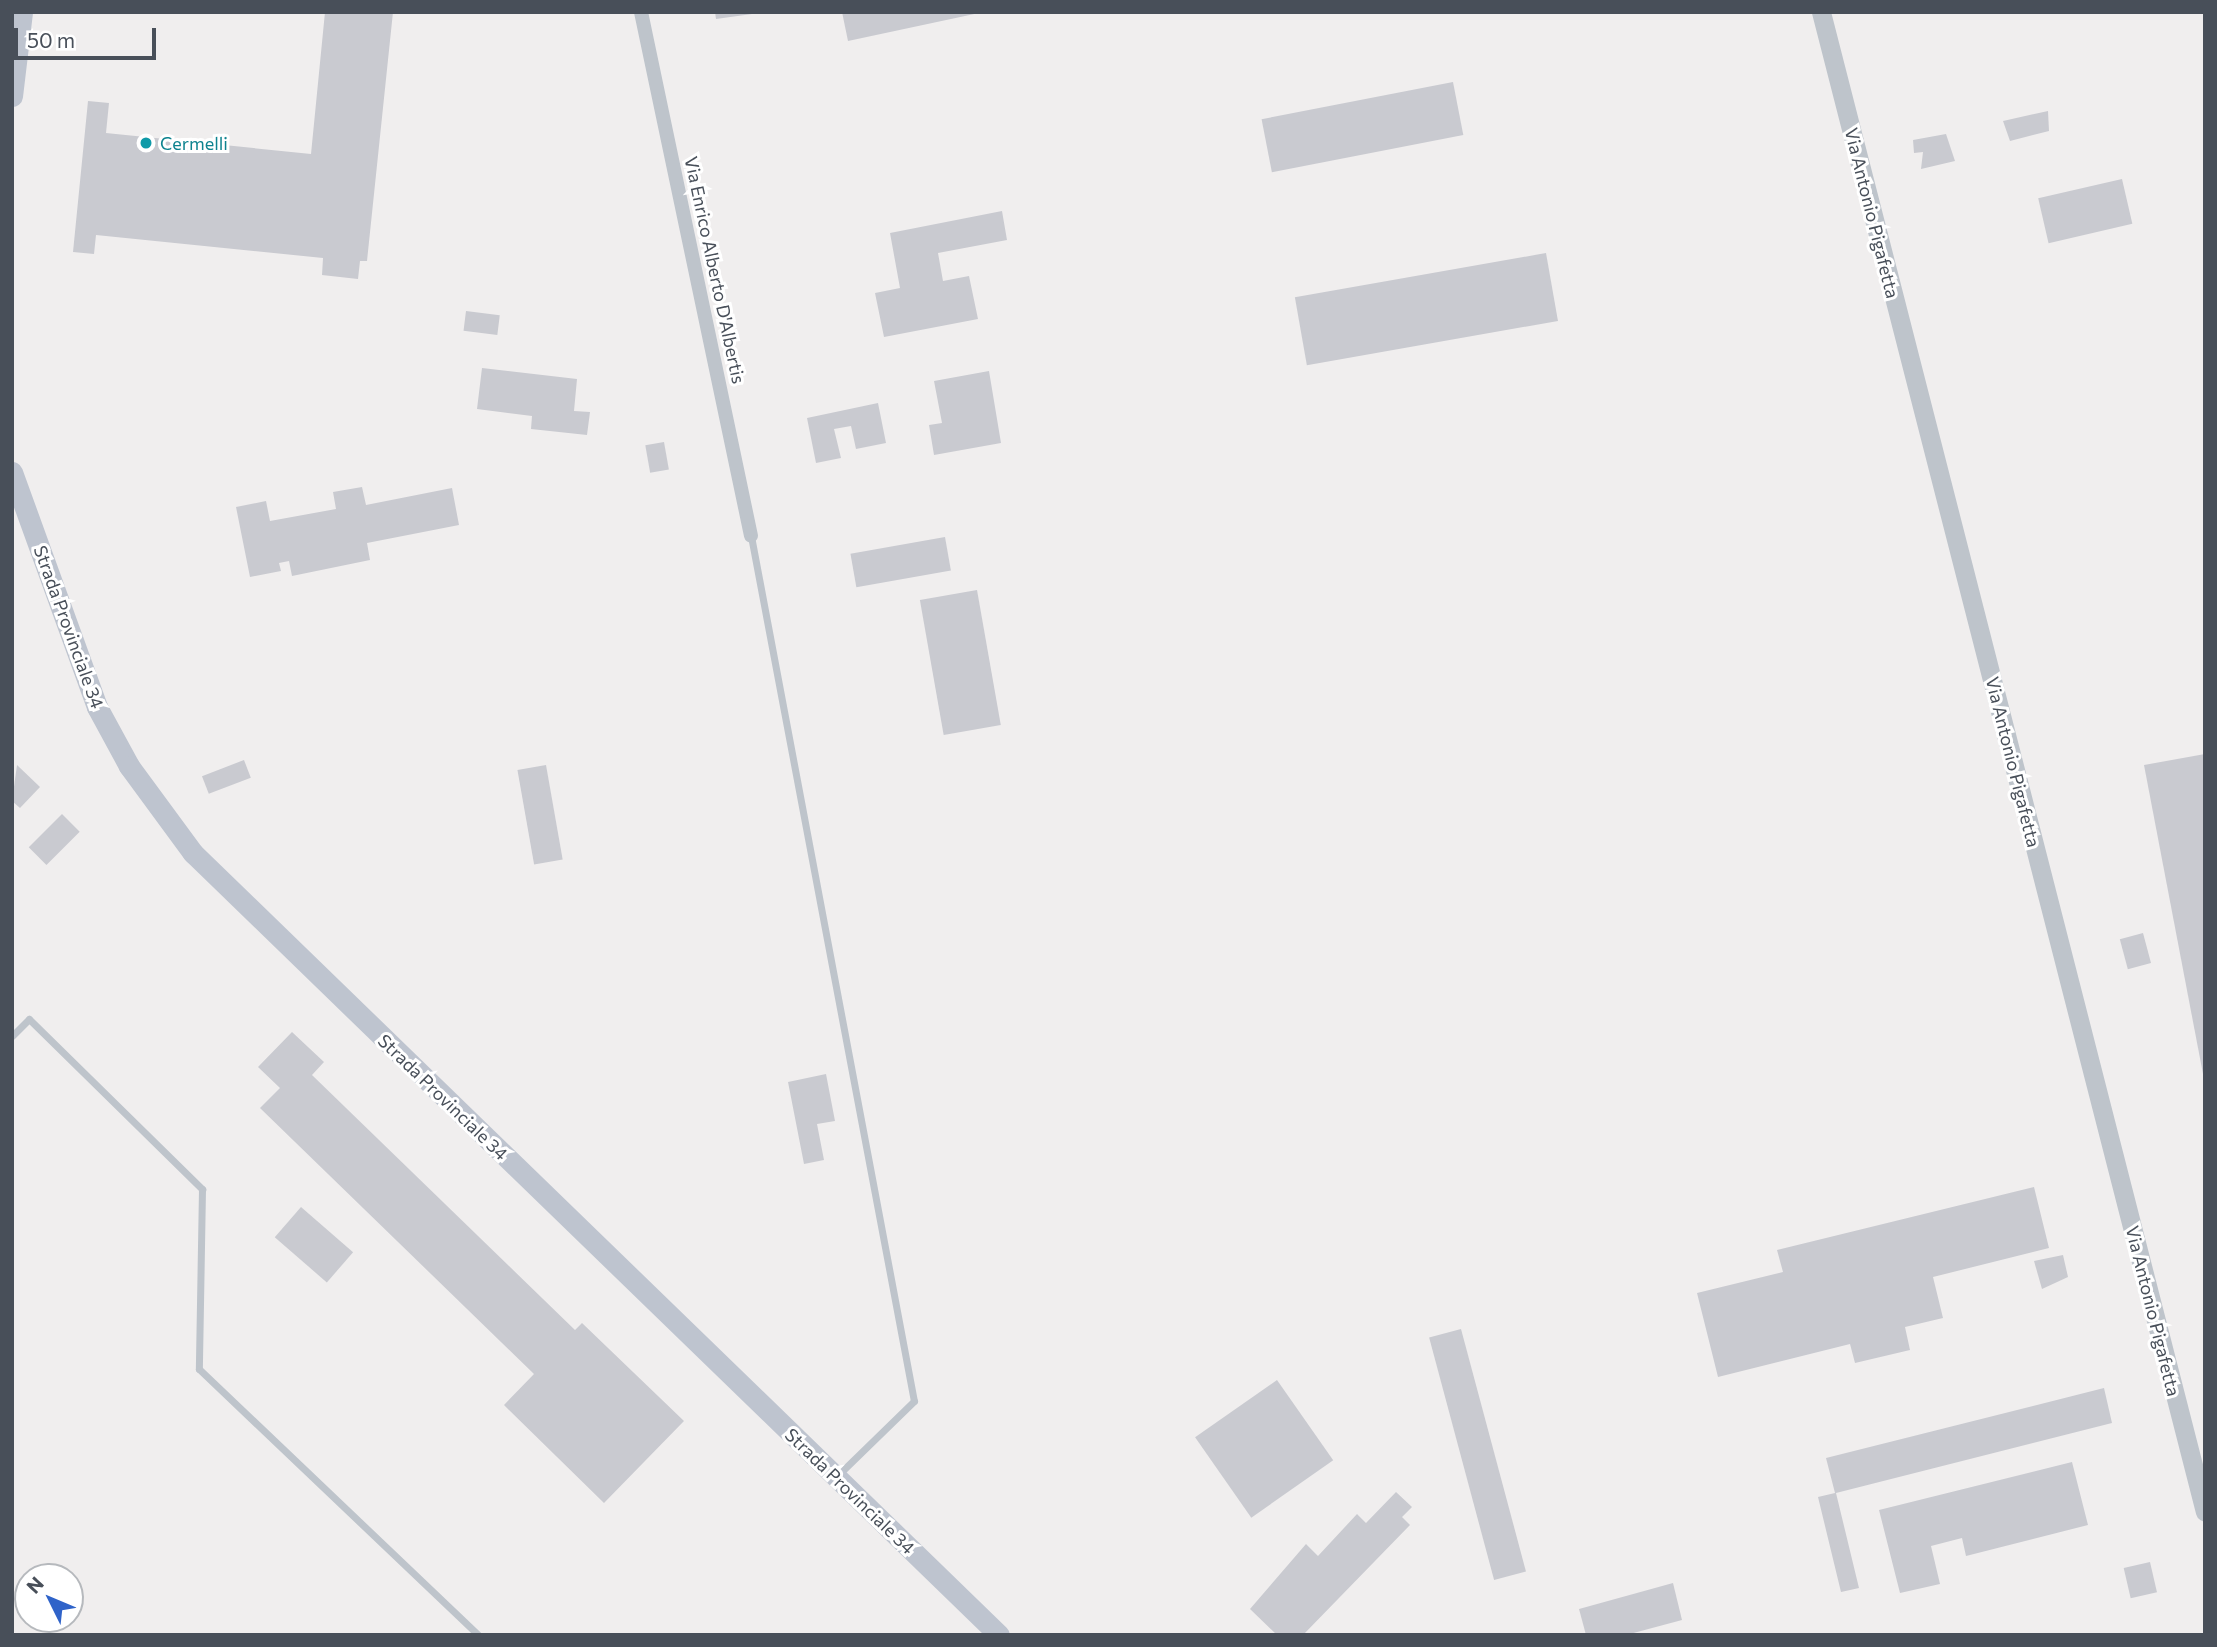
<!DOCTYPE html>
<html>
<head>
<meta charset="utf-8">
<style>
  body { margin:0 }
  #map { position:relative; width:2217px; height:1647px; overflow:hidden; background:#f0eeee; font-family:Commissioner,sans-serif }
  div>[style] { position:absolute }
  .building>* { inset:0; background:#c9cad0; transform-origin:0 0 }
  .service>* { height:7px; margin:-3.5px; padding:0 3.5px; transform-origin:3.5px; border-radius:3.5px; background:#bec4cb }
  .minor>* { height:14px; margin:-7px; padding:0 7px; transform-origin:7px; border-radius:7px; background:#bec4cb }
  .tertiary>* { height:19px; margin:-9.5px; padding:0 9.5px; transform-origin:9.5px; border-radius:9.5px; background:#bec4cb }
  .secondary>* { height:21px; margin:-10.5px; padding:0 10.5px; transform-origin:10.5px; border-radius:10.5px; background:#bec4cf }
  .dots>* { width:19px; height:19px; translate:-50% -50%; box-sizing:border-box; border:4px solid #fff; border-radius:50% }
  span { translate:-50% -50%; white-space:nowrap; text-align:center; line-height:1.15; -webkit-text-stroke:6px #fff; paint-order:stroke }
  .culture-label { font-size:18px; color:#0d838f }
  .left { translate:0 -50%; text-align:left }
  .street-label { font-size:18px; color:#484f59 }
  .frame { position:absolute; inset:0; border:14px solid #484f59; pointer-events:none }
  .north { position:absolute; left:14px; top:1563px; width:70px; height:70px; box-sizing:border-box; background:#fff; border:2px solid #b6b9bd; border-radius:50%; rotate:313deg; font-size:19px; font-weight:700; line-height:28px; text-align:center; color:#484f59 }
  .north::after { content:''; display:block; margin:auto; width:24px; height:32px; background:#2f63c9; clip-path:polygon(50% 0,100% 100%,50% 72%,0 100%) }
  .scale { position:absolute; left:14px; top:28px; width:142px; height:32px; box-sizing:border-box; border:4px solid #484f59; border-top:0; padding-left:9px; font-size:21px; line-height:24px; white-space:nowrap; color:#484f59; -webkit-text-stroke:5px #fff; paint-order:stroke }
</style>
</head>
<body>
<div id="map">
  <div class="building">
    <i style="clip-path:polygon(325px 12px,393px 12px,367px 261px,360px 261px,358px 279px,322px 275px,323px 258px,96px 235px,94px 254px,73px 252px,88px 101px,109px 103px,106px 133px,311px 154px)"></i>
    <i style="clip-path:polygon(715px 12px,752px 12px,752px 14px,716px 19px)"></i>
    <i style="clip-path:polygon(842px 12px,979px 12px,979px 13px,848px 41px)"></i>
    <i style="left:1453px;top:82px;width:54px;height:195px;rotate:79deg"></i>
    <i style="clip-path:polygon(2048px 111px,2049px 131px,2010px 141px,2003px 121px)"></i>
    <i style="clip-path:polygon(1946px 134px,1955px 161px,1921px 169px,1923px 152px,1914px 153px,1913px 140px)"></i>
    <i style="left:2122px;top:179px;width:46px;height:86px;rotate:77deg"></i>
    <i style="clip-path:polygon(1002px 211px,1007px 240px,938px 253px,943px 281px,969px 276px,978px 319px,884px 337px,875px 293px,900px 288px,890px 233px)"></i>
    <i style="left:1546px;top:253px;width:69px;height:255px;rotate:80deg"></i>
    <i style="left:466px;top:311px;width:34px;height:20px;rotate:7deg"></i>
    <i style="clip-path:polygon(482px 368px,577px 379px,574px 411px,590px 412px,587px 435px,531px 429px,532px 416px,477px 409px)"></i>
    <i style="clip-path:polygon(989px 371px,1001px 443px,934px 455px,929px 425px,942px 423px,934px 381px)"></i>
    <i style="clip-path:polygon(878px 403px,886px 443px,856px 449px,851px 426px,834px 429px,841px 458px,816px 463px,807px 418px)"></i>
    <i style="left:664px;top:442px;width:28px;height:19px;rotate:80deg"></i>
    <i style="clip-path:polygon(362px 487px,366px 505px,452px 488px,459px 525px,367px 543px,370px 560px,292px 576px,289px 561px,279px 563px,281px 571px,250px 577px,236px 507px,266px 501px,270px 521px,336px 509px,333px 492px)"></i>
    <i style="left:945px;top:537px;width:34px;height:96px;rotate:80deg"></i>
    <i style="left:977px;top:590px;width:137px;height:58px;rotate:80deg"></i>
    <i style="clip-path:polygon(2205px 754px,2205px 1074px,2203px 1074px,2144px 765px)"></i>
    <i style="left:244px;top:760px;width:19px;height:45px;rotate:69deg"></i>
    <i style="clip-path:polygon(17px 765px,40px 787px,20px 808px,12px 801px)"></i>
    <i style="left:546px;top:765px;width:96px;height:29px;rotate:80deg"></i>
    <i style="left:62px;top:814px;width:25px;height:47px;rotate:45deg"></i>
    <i style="left:2143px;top:933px;width:31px;height:24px;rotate:75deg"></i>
    <i style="clip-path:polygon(292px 1032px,324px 1062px,312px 1075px,575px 1330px,582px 1323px,684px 1421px,604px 1503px,504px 1405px,534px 1374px,260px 1108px,280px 1088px,258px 1067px)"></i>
    <i style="clip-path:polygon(826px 1074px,835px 1121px,817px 1124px,824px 1160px,804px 1164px,788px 1082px)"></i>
    <i style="clip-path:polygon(2034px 1187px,2049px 1248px,1933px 1277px,1943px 1318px,1905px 1327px,1910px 1350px,1855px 1363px,1850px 1344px,1718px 1377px,1697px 1293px,1783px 1272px,1777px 1250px)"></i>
    <i style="left:301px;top:1207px;width:69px;height:40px;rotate:41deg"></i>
    <i style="clip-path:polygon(2063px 1255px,2068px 1277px,2042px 1289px,2034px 1261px)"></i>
    <i style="left:1461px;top:1329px;width:251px;height:33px;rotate:75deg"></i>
    <i style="left:1277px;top:1380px;width:98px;height:100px;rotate:55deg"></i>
    <i style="clip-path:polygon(2104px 1388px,2112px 1423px,1836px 1493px,1859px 1588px,1841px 1592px,1818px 1497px,1835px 1493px,1826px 1458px)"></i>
    <i style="clip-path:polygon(2072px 1462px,2088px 1525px,1966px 1556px,1962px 1538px,1931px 1546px,1940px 1584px,1900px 1593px,1879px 1510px)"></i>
    <i style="clip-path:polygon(1396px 1492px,1412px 1507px,1402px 1517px,1410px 1525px,1303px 1635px,1277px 1635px,1250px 1609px,1306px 1544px,1318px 1556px,1357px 1514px,1366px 1523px)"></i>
    <i style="left:2150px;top:1562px;width:31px;height:27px;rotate:77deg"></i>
    <i style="clip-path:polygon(1673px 1583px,1682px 1620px,1626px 1635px,1586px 1635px,1579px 1609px)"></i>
  </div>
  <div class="service">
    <i style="left:751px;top:536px;width:880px;rotate:79.33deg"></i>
    <i style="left:914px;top:1401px;width:106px;rotate:135.8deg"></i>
    <i style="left:12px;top:1036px;width:24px;rotate:-45deg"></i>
    <i style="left:29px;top:1019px;width:243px;rotate:44.5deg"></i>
    <i style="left:202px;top:1189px;width:180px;rotate:91deg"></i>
    <i style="left:199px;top:1369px;width:385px;rotate:43.6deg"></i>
  </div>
  <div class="minor">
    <i style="left:641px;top:12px;width:535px;rotate:78.14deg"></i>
  </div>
  <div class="tertiary">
    <i style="left:1821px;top:12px;width:1548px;rotate:75.64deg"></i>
  </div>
  <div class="secondary">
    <i style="left:12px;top:96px;width:85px;rotate:-83.2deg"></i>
    <i style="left:12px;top:472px;width:250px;rotate:70.1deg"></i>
    <i style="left:97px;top:707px;width:67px;rotate:61.5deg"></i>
    <i style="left:129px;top:766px;width:108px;rotate:53.7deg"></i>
    <i style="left:193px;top:853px;width:1123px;rotate:44.13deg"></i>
  </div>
  <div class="dots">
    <i style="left:146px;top:143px;background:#0f9aa8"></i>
  </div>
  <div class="culture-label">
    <span class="left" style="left:160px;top:143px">Cermelli</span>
  </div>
  <div class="street-label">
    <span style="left:1872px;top:213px;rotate:76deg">Via Antonio Pigafetta</span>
    <span style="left:715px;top:270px;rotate:78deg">Via Enrico Alberto D'Albertis</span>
    <span style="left:69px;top:627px;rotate:70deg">Strada Provinciale 34</span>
    <span style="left:2013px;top:762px;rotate:76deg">Via Antonio Pigafetta</span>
    <span style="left:443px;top:1097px;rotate:44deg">Strada Provinciale 34</span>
    <span style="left:2153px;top:1311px;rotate:76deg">Via Antonio Pigafetta</span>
    <span style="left:850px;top:1491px;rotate:44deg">Strada Provinciale 34</span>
  </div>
  <div class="frame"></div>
  <div class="north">N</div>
  <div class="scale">50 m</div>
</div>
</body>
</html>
